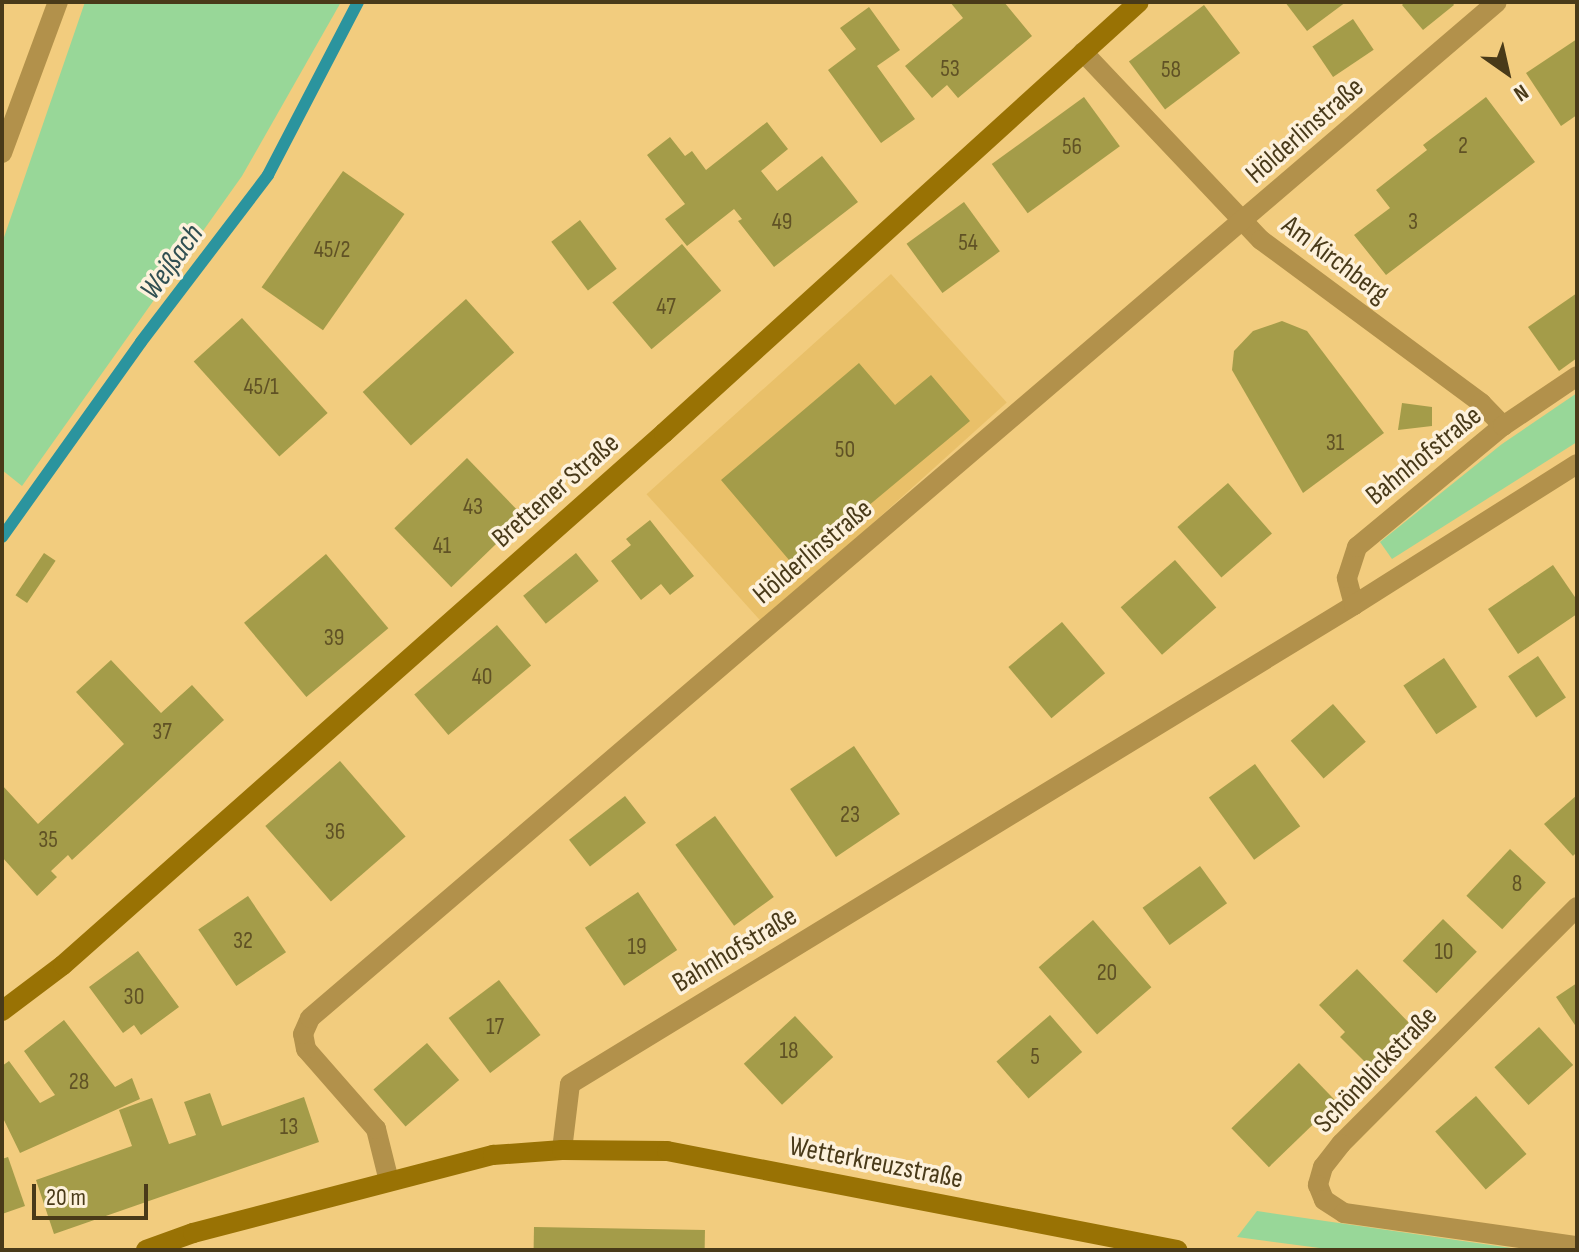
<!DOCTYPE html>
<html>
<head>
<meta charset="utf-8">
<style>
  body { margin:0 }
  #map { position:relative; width:1579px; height:1252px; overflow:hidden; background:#f2cc7e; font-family:"Sofia Sans Condensed",sans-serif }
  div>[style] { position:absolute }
  .built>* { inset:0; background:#e9c069; transform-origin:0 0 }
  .green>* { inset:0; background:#98d798 }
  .stream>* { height:12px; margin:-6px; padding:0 6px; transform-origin:6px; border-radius:6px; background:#2b949e }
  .building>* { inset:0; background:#a49c49; transform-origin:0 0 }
  .street>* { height:20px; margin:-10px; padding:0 10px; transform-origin:10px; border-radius:10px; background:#b2914b }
  .secondary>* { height:20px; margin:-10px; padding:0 10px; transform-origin:10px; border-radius:10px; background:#997204 }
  span { translate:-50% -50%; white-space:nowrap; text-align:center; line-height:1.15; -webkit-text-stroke:7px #fdf1db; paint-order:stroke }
  .number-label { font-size:24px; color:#605225 }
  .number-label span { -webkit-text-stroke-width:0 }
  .street-label { font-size:28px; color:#493a19 }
  .water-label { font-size:30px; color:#304f52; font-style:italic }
  .frame { position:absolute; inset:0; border:4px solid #493a19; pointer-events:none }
  .north { position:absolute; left:1467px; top:32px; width:80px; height:80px; -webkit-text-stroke:6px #fdf1db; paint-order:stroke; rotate:146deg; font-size:22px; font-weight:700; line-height:32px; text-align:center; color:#493a19 }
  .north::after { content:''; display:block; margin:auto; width:28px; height:36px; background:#493a19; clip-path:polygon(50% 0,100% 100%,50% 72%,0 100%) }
  .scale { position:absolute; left:32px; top:1184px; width:116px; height:36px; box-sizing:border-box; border:4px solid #493a19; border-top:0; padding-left:10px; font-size:24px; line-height:28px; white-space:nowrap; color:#493a19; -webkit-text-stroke:6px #fdf1db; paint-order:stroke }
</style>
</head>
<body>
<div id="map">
  <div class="built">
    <i style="left:891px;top:274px;width:173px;height:329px;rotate:48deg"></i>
  </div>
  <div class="green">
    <i style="clip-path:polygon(85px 2px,341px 2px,242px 176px,22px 486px,2px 470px,2px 243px)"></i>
    <i style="clip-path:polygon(1577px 393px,1577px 442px,1392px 559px,1380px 542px,1502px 444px)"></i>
    <i style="clip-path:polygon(1257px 1211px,1525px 1250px,1335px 1250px,1237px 1237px)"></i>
  </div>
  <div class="stream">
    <i style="left:2px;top:537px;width:239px;rotate:-54.5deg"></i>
    <i style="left:141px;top:342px;width:210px;rotate:-52.7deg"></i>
    <i style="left:268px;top:175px;width:195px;rotate:-62.5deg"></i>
  </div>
  <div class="building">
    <i style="clip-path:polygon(950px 2px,1004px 2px,1032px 36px,958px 98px,947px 85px,932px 98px,905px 66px,963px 18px)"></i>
    <i style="clip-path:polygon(1285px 2px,1346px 2px,1307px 31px)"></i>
    <i style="clip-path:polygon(1405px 2px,1452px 2px,1454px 5px,1423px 30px,1402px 5px)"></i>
    <i style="left:1204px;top:5px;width:60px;height:94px;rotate:53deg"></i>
    <i style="clip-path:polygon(869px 7px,900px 50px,877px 66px,915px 119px,881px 143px,828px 70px,856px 49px,840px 28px)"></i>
    <i style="left:1353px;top:19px;width:37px;height:49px;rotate:56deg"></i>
    <i style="clip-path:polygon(1577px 39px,1577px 115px,1561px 126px,1526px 73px)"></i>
    <i style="left:1084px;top:97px;width:61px;height:114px;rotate:54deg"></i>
    <i style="clip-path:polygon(1486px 97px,1535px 162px,1386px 275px,1354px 235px,1390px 208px,1376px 190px,1427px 150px,1423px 145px)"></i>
    <i style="clip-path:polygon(767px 122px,788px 149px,761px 171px,777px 191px,822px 156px,858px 202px,774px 267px,738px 221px,742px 219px,734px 209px,687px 246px,665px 219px,685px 204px,647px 155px,670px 137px,685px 156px,692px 151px,706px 170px)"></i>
    <i style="left:343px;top:171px;width:75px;height:142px;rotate:35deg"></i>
    <i style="left:964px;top:202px;width:61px;height:71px;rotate:54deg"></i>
    <i style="left:580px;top:220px;width:61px;height:36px;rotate:53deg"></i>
    <i style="left:682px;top:244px;width:61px;height:91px;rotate:50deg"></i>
    <i style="clip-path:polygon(1577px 293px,1577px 358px,1559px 371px,1528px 327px)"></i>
    <i style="left:466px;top:299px;width:72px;height:139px;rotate:48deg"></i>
    <i style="left:242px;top:318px;width:128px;height:65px;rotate:48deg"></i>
    <i style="clip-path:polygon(1282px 321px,1307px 331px,1384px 433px,1303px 493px,1232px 370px,1234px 351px,1253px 331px)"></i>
    <i style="clip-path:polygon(859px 363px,895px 405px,931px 375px,970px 421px,795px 567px,721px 480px)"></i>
    <i style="clip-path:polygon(1402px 403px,1432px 407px,1432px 426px,1398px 430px)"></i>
    <i style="left:467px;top:458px;width:82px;height:101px;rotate:46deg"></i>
    <i style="left:1228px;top:483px;width:67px;height:67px;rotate:49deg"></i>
    <i style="clip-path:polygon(650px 520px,694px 576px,670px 595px,661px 584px,641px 600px,611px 561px,631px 545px,626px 539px)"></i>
    <i style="left:44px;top:553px;width:14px;height:51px;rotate:34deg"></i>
    <i style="left:576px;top:553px;width:36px;height:68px;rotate:51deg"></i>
    <i style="left:326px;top:554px;width:97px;height:107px;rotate:50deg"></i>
    <i style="left:1175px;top:560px;width:63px;height:72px;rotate:49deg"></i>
    <i style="clip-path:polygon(1553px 565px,1577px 600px,1577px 614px,1518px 654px,1488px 609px)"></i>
    <i style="left:1062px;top:622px;width:67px;height:70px;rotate:50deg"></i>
    <i style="left:497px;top:625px;width:53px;height:108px;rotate:50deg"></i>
    <i style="left:1538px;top:656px;width:50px;height:36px;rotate:56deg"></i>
    <i style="left:1444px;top:658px;width:59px;height:49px;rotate:56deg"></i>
    <i style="clip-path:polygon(111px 660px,161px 713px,192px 685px,224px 720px,72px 860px,68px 855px,51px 871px,57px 877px,37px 896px,2px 857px,2px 785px,38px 824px,124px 744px,76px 692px)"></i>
    <i style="left:1333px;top:704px;width:50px;height:56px;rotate:49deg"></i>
    <i style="left:854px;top:746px;width:82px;height:77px;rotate:56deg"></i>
    <i style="left:340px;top:761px;width:100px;height:99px;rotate:49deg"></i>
    <i style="left:1255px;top:764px;width:77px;height:57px;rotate:54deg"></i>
    <i style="clip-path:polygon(1577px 795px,1577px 852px,1573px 856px,1544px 824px)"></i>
    <i style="left:625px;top:796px;width:34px;height:71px;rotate:52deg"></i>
    <i style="left:715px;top:816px;width:100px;height:49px;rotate:54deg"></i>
    <i style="left:1510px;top:849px;width:49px;height:64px;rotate:43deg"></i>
    <i style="left:1200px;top:866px;width:46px;height:71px;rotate:54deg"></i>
    <i style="left:638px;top:892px;width:70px;height:64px;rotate:56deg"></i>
    <i style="left:248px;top:896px;width:68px;height:60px;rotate:56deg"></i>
    <i style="left:1443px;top:919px;width:47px;height:58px;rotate:44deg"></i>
    <i style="left:1093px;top:920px;width:89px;height:72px;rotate:49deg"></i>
    <i style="clip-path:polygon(138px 951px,179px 1007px,141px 1035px,134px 1025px,123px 1033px,89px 987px)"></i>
    <i style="clip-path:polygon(1357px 969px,1413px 1027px,1371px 1068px,1340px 1037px,1345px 1032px,1319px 1005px)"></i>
    <i style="left:499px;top:980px;width:69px;height:63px;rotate:53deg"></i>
    <i style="clip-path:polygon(1577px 983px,1577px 1028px,1556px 997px)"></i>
    <i style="left:1050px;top:1015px;width:49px;height:71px;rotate:49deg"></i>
    <i style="left:795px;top:1016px;width:56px;height:70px;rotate:47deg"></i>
    <i style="clip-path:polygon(64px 1020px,115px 1087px,132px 1078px,140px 1099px,20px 1153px,2px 1116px,2px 1066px,9px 1061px,40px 1103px,55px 1095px,24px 1051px)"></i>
    <i style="left:1539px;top:1027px;width:51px;height:60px;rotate:48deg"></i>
    <i style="left:427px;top:1043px;width:49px;height:71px;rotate:49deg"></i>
    <i style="left:1299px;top:1063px;width:54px;height:94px;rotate:46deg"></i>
    <i style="clip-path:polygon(210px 1093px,222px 1126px,304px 1097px,319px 1142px,54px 1234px,36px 1180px,132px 1146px,119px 1110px,152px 1098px,169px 1144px,196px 1135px,184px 1102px)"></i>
    <i style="left:1476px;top:1096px;width:77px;height:54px;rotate:49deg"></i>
    <i style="clip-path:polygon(8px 1157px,25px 1206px,2px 1214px,2px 1159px)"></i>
    <i style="left:534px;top:1227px;width:171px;height:23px;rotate:1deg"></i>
  </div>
  <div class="street">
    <i style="left:1083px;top:52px;width:259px;rotate:46.6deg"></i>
    <i style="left:1261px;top:240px;width:274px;rotate:36.5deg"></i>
    <i style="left:1481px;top:403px;width:32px;rotate:46deg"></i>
    <i style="left:2px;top:153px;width:161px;rotate:-69.7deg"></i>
    <i style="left:1354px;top:605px;width:28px;rotate:-105deg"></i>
    <i style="left:1347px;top:578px;width:33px;rotate:-72deg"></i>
    <i style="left:1357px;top:547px;width:190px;rotate:-39.7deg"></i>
    <i style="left:1503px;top:426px;width:89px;rotate:-34deg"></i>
    <i style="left:1577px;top:907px;width:334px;rotate:134.9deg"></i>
    <i style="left:1341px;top:1144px;width:29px;rotate:128deg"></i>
    <i style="left:1323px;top:1167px;width:19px;rotate:106deg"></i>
    <i style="left:1318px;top:1185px;width:16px;rotate:68deg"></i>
    <i style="left:1324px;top:1200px;width:24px;rotate:33deg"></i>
    <i style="left:1344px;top:1213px;width:235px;rotate:8.1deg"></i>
    <i style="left:562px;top:1150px;width:66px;rotate:-83.1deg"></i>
    <i style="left:570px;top:1084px;width:919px;rotate:-31.42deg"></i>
    <i style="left:1354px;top:605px;width:264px;rotate:-32.3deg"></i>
    <i style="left:389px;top:1181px;width:54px;rotate:-104deg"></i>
    <i style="left:376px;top:1129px;width:106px;rotate:-131.2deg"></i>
    <i style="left:306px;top:1049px;width:15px;rotate:-101deg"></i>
    <i style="left:303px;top:1034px;width:17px;rotate:-66deg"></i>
    <i style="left:310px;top:1018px;width:1562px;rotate:-40.56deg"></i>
  </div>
  <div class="secondary">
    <i style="left:2px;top:1011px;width:76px;rotate:-37deg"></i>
    <i style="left:63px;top:965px;width:803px;rotate:-41.51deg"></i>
    <i style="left:664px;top:433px;width:641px;rotate:-42.22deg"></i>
    <i style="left:146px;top:1250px;width:50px;rotate:-19.9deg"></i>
    <i style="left:193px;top:1233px;width:310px;rotate:-14.6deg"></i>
    <i style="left:493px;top:1155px;width:69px;rotate:-4.1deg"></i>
    <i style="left:562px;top:1150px;width:105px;rotate:0.5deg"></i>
    <i style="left:667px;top:1151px;width:520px;rotate:10.99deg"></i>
  </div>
  <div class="number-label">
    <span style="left:950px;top:69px">53</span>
    <span style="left:1171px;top:70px">58</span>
    <span style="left:1463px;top:146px">2</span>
    <span style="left:1072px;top:147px">56</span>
    <span style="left:782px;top:222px">49</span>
    <span style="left:1413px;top:222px">3</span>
    <span style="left:968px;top:243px">54</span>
    <span style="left:332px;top:250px">45/2</span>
    <span style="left:666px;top:307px">47</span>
    <span style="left:261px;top:387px">45/1</span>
    <span style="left:1335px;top:443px">31</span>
    <span style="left:845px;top:450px">50</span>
    <span style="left:473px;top:507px">43</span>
    <span style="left:442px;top:546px">41</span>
    <span style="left:334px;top:638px">39</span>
    <span style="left:482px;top:677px">40</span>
    <span style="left:162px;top:732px">37</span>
    <span style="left:850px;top:815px">23</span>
    <span style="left:335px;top:832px">36</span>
    <span style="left:48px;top:840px">35</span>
    <span style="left:1517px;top:884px">8</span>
    <span style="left:243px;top:941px">32</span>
    <span style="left:637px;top:947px">19</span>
    <span style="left:1444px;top:952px">10</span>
    <span style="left:1107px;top:973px">20</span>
    <span style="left:134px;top:997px">30</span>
    <span style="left:495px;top:1027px">17</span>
    <span style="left:789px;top:1051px">18</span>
    <span style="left:1035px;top:1057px">5</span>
    <span style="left:79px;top:1082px">28</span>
    <span style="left:289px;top:1127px">13</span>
  </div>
  <div class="street-label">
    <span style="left:1305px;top:131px;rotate:-41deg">Hölderlinstraße</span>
    <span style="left:1335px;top:260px;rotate:37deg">Am Kirchberg</span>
    <span style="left:1424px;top:456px;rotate:-39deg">Bahnhofstraße</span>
    <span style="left:556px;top:491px;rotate:-41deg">Brettener Straße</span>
    <span style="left:813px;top:552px;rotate:-40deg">Hölderlinstraße</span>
    <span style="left:735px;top:950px;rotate:-31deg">Bahnhofstraße</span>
    <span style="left:1376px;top:1070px;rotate:-46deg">Schönblickstraße</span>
    <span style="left:876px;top:1163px;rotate:11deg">Wetterkreuzstraße</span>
  </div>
  <div class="water-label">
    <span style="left:172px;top:262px;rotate:-54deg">Weißach</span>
  </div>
  <div class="frame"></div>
  <div class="north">N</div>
  <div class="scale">20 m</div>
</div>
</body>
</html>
